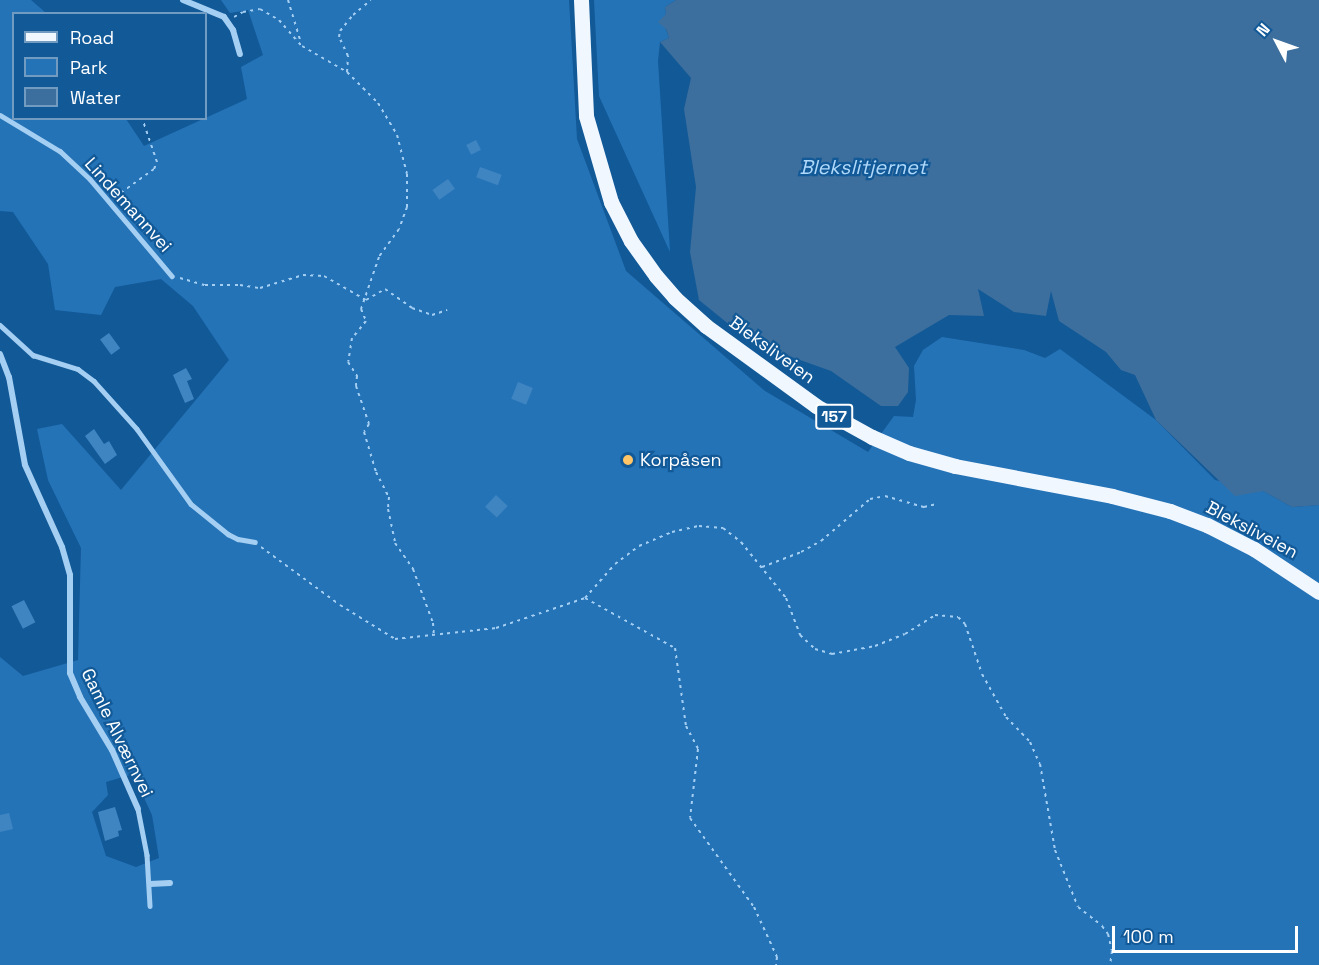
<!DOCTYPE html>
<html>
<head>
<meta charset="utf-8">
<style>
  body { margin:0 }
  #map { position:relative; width:1319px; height:965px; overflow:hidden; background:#125998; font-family:"Space Grotesk",sans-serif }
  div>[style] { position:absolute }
  .green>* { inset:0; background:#2573b7 }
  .water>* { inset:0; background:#3c6f9d }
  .building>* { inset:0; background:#3f85c2; transform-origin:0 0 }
  .path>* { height:2px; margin-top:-1px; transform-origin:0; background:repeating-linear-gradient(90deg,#a4cff3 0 3px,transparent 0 7.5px) }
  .service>* { height:4.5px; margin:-2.25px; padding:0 2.25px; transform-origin:2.25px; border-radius:2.25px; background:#a4cff3 }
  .minor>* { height:6px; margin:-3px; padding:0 3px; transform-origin:3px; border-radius:3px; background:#a4cff3 }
  .primary>* { height:15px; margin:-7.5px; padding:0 7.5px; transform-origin:7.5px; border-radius:7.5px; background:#f0f7ff }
  .dots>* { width:16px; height:16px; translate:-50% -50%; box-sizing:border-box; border:3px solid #125998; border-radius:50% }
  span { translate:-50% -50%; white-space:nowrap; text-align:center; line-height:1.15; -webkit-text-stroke:4.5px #125998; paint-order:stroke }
  .shield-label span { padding:2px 4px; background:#125998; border:2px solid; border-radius:4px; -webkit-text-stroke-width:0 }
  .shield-label { font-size:16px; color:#fff; font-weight:700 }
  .street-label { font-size:18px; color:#fff }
  .poi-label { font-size:18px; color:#fff }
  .left { translate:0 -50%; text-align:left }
  .water-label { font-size:20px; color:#b0d9fa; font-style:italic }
  .legend { position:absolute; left:12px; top:12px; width:195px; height:108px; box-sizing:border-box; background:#125998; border:2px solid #719bc1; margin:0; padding:8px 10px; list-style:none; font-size:18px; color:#fff }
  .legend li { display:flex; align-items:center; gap:12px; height:30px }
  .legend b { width:30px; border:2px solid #719bc1 }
  .north { position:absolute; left:1247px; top:12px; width:60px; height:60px; -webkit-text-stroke:4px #125998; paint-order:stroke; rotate:311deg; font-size:16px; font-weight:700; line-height:24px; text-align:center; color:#fff }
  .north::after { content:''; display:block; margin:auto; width:21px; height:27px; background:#fff; clip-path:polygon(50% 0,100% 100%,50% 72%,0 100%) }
  .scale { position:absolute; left:1112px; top:926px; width:186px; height:27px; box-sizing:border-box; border:3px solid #fff; border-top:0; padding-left:8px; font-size:18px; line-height:21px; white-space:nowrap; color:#fff; -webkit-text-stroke:4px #125998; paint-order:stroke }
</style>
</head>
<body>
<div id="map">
  <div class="green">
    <i style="clip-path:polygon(evenodd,0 0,31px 0,46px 13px,14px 14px,14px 118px,126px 119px,144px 146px,247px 99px,241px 67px,263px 55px,248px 10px,230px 13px,221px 0,569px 0,577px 139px,626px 271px,765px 391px,868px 452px,894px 416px,913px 417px,916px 400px,914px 366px,923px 350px,942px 337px,1024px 350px,1045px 358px,1060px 349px,1156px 420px,1215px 480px,1263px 491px,1292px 507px,1319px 505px,1319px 965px,0 965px,0 657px,23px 676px,78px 660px,81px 548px,48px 480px,37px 429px,62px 424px,121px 490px,229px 360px,193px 306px,161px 279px,115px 287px,101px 315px,55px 310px,48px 264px,13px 212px,0 211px,0 0,133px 774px,152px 815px,159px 858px,136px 867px,106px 856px,92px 812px,108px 795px,106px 782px,133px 774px)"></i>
    <i style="clip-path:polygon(594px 0,676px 0,665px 7px,666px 14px,662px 19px,669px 38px,660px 42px,658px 61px,670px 252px,599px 96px)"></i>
  </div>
  <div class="water">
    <i style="clip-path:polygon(676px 0,1319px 0,1319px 505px,1292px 507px,1263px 491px,1235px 496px,1156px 420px,1135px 375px,1121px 370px,1106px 352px,1059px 321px,1051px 291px,1046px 316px,1014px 312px,978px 289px,984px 316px,949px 315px,895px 347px,909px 368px,908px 392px,898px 406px,881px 406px,831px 371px,772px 350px,742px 335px,699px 300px,690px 252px,696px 187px,684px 109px,691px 78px,660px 42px,669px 38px,666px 29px,658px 22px,666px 14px,665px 7px)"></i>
  </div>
  <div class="building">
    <i style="left:476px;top:140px;width:11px;height:11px;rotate:63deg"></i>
    <i style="left:480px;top:167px;width:23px;height:11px;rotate:20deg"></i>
    <i style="left:448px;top:179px;width:12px;height:19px;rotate:55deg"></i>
    <i style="left:109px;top:333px;width:19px;height:11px;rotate:54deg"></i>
    <i style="clip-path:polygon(186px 368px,192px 379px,187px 381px,194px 399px,185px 403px,173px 375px)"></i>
    <i style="left:518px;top:382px;width:16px;height:18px;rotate:22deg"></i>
    <i style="clip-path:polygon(94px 429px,104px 444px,109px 441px,117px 455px,105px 464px,85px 436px)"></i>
    <i style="left:496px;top:495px;width:16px;height:16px;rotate:43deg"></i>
    <i style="left:24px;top:600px;width:25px;height:14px;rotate:63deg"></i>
    <i style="clip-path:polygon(115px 807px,122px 830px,118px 831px,119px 836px,105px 841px,98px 812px)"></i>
    <i style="clip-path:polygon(9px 813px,13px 829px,0 832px,0 815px)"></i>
  </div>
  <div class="path">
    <i style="left:288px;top:0;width:45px;rotate:73.2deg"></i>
    <i style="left:234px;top:17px;width:10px;rotate:-29deg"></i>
    <i style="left:243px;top:12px;width:17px;rotate:-10deg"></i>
    <i style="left:260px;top:9px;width:22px;rotate:30deg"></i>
    <i style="left:279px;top:20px;width:35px;rotate:49deg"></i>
    <i style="left:302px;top:46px;width:52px;rotate:30deg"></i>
    <i style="left:347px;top:72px;width:44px;rotate:45deg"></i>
    <i style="left:378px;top:103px;width:37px;rotate:59deg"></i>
    <i style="left:397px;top:135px;width:40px;rotate:75.6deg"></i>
    <i style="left:407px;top:174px;width:33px;rotate:90deg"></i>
    <i style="left:407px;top:207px;width:23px;rotate:110deg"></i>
    <i style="left:399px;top:229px;width:34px;rotate:126deg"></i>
    <i style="left:379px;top:257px;width:55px;rotate:109.1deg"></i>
    <i style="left:361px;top:309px;width:13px;rotate:67deg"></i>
    <i style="left:366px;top:321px;width:22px;rotate:129deg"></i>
    <i style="left:352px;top:338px;width:24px;rotate:99deg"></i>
    <i style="left:348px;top:362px;width:17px;rotate:57deg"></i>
    <i style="left:357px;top:376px;width:10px;rotate:96deg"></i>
    <i style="left:356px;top:386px;width:40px;rotate:71.1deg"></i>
    <i style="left:369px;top:424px;width:9px;rotate:122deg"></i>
    <i style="left:364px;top:432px;width:42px;rotate:73.3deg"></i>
    <i style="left:376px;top:472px;width:28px;rotate:63deg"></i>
    <i style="left:389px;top:497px;width:12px;rotate:95deg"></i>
    <i style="left:388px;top:509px;width:35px;rotate:78deg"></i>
    <i style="left:395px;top:543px;width:32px;rotate:55deg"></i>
    <i style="left:413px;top:569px;width:58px;rotate:69.7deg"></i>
    <i style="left:433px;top:623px;width:14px;rotate:86deg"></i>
    <i style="left:347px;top:72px;width:16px;rotate:-86deg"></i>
    <i style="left:348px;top:56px;width:21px;rotate:-115deg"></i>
    <i style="left:339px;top:37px;width:6px;rotate:-81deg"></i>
    <i style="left:340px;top:31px;width:21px;rotate:-51deg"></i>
    <i style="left:353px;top:15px;width:23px;rotate:-40deg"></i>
    <i style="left:115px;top:197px;width:48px;rotate:-35.7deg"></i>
    <i style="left:154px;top:169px;width:8px;rotate:-67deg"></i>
    <i style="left:157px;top:162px;width:46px;rotate:-108.8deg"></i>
    <i style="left:180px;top:278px;width:26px;rotate:16deg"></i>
    <i style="left:205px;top:285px;width:35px"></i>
    <i style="left:240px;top:285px;width:20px;rotate:9deg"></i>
    <i style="left:260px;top:288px;width:45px;rotate:-16.8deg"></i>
    <i style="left:303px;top:275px;width:21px;rotate:3deg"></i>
    <i style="left:324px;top:276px;width:48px;rotate:29.7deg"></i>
    <i style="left:366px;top:300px;width:22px;rotate:-30deg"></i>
    <i style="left:385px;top:289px;width:33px;rotate:35deg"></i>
    <i style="left:412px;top:308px;width:21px;rotate:19deg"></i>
    <i style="left:432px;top:315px;width:16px;rotate:-18deg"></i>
    <i style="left:261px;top:547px;width:98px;rotate:36.3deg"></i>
    <i style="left:340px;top:605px;width:65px;rotate:31.7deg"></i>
    <i style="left:395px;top:639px;width:102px;rotate:-6.2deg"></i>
    <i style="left:496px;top:628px;width:94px;rotate:-18.6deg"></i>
    <i style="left:585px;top:598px;width:103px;rotate:29.1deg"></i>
    <i style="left:675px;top:648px;width:79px;rotate:82deg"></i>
    <i style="left:686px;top:726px;width:26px;rotate:62deg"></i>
    <i style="left:698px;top:749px;width:69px;rotate:96.6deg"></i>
    <i style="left:690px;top:818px;width:110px;rotate:54.3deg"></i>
    <i style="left:754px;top:907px;width:55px;rotate:65.3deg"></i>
    <i style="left:777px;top:957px;width:8px;rotate:97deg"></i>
    <i style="left:762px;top:567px;width:42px;rotate:-21deg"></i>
    <i style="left:801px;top:552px;width:23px;rotate:-29deg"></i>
    <i style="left:821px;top:541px;width:65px;rotate:-40.6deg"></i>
    <i style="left:870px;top:499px;width:15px;rotate:-11deg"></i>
    <i style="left:885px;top:496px;width:41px;rotate:15.8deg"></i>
    <i style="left:924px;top:507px;width:13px;rotate:-13deg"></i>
    <i style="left:585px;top:598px;width:45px;rotate:-48.6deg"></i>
    <i style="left:615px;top:564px;width:30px;rotate:-37deg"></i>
    <i style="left:639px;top:546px;width:36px;rotate:-23deg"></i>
    <i style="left:672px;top:532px;width:28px;rotate:-13deg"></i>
    <i style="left:699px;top:526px;width:24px;rotate:5deg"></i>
    <i style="left:723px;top:528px;width:23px;rotate:38deg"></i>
    <i style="left:741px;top:542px;width:72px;rotate:51.2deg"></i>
    <i style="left:786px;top:598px;width:40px;rotate:69deg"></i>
    <i style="left:800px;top:635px;width:21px;rotate:43deg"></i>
    <i style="left:815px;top:649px;width:18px;rotate:16deg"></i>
    <i style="left:832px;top:654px;width:44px;rotate:-10.5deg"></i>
    <i style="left:875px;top:646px;width:32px;rotate:-22deg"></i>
    <i style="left:905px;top:634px;width:36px;rotate:-32deg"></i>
    <i style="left:935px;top:615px;width:23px;rotate:5deg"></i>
    <i style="left:958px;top:617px;width:10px;rotate:45deg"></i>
    <i style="left:965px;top:624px;width:53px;rotate:71.2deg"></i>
    <i style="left:982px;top:674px;width:49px;rotate:60.8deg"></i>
    <i style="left:1006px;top:717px;width:35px;rotate:46deg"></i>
    <i style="left:1030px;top:742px;width:24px;rotate:66deg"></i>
    <i style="left:1040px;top:764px;width:87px;rotate:80.1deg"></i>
    <i style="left:1055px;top:850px;width:61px;rotate:68deg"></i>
    <i style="left:1078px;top:907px;width:31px;rotate:38deg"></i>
    <i style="left:1102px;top:926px;width:10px;rotate:53deg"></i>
    <i style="left:1108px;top:934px;width:17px;rotate:77deg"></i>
    <i style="left:1112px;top:951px;width:14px;rotate:98deg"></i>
  </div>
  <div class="service">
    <i style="left:0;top:115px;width:70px;rotate:31deg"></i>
    <i style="left:60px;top:151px;width:41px;rotate:43deg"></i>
    <i style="left:90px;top:179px;width:127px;rotate:49.8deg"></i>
    <i style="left:0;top:325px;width:45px;rotate:42.3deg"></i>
    <i style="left:33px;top:355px;width:47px;rotate:17.3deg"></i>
    <i style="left:78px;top:369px;width:20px;rotate:37deg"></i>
    <i style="left:94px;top:381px;width:64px;rotate:48.1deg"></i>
    <i style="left:137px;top:429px;width:92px;rotate:54.2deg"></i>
    <i style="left:191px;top:504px;width:48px;rotate:39deg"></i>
    <i style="left:228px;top:534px;width:11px;rotate:27deg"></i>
    <i style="left:238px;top:539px;width:17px;rotate:10deg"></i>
    <i style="left:138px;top:809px;width:47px;rotate:78.9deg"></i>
    <i style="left:147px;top:855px;width:51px;rotate:86.6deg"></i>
  </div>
  <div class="minor">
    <i style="left:183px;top:0;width:44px;rotate:22.5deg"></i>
    <i style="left:224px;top:17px;width:16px;rotate:55deg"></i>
    <i style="left:233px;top:30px;width:25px;rotate:74deg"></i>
    <i style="left:0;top:354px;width:25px;rotate:69deg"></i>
    <i style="left:9px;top:377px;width:89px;rotate:79.7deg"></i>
    <i style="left:25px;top:465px;width:90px;rotate:65.7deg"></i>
    <i style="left:62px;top:547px;width:29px;rotate:74deg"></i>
    <i style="left:70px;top:575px;width:98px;rotate:90deg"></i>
    <i style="left:70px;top:673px;width:26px;rotate:67deg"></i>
    <i style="left:80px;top:697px;width:62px;rotate:58.9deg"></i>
    <i style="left:112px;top:750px;width:64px;rotate:66.2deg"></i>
    <i style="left:150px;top:884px;width:20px;rotate:-3deg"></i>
  </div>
  <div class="primary">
    <i style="left:581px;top:0;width:116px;rotate:87.5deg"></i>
    <i style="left:586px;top:116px;width:90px;rotate:73.8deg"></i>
    <i style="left:611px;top:202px;width:44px;rotate:62.9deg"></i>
    <i style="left:631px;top:241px;width:43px;rotate:54.5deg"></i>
    <i style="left:656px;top:276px;width:29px;rotate:49deg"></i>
    <i style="left:675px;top:298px;width:42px;rotate:42.1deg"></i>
    <i style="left:706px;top:326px;width:136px;rotate:36deg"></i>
    <i style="left:816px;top:406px;width:64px;rotate:29deg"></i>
    <i style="left:872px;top:437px;width:40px;rotate:23.4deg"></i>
    <i style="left:909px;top:453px;width:48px;rotate:15.8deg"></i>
    <i style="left:955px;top:466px;width:160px;rotate:10.8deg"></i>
    <i style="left:1112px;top:496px;width:60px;rotate:14.5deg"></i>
    <i style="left:1170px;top:511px;width:40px;rotate:21deg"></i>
    <i style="left:1207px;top:525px;width:53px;rotate:27.1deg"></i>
    <i style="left:1254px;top:549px;width:78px;rotate:33.5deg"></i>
  </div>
  <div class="dots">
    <i style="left:628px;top:460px;background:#ffc566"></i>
  </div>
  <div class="shield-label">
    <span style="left:834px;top:417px">157</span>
  </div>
  <div class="street-label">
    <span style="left:128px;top:205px;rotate:48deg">Lindemannvei</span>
    <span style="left:772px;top:350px;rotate:36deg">Bleksliveien</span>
    <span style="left:1252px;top:530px;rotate:28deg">Bleksliveien</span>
    <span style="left:117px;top:733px;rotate:64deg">Gamle Alværnvei</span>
  </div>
  <div class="poi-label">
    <span class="left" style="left:640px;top:460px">Korpåsen</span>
  </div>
  <div class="water-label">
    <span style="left:863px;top:167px">Blekslitjernet</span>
  </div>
  <ul class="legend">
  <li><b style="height:8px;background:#f0f7ff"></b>Road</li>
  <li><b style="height:16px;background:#2573b7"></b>Park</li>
  <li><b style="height:16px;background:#3c6f9d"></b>Water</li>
  </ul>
  <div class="north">N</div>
  <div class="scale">100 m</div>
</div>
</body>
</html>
